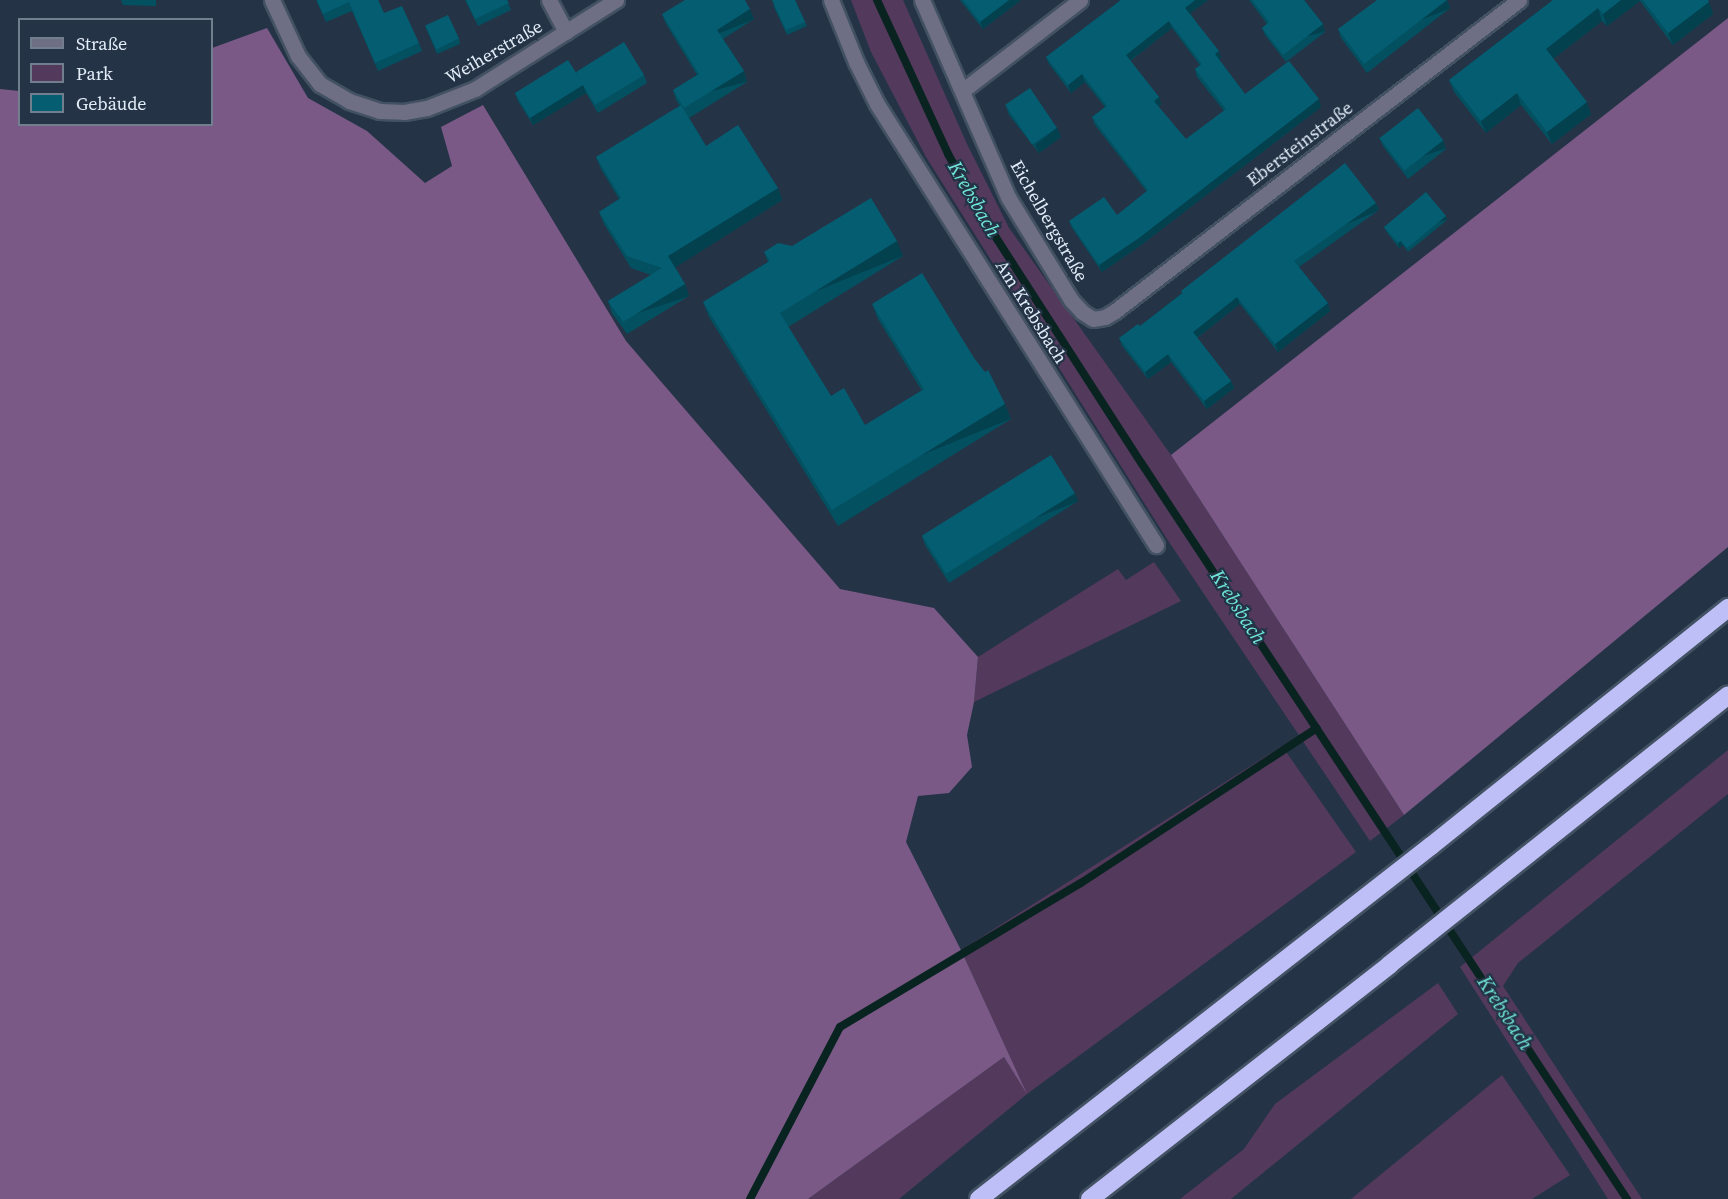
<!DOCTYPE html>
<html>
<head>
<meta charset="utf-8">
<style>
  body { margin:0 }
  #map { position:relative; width:1728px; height:1199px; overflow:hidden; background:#243446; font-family:"Source Serif 4",serif }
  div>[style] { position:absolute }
  .green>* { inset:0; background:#53395c }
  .forest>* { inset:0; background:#7a5986 }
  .stream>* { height:8px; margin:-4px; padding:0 4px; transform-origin:4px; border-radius:4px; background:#092320 }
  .roads { filter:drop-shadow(2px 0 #435263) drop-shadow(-2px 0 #435263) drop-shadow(0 2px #435263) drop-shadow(0 -2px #435263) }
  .street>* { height:15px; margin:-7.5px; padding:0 7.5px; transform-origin:7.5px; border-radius:7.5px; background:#6e6e85 }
  .highway>* { height:18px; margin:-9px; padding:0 9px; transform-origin:9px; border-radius:9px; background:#bfbff8 }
  .wall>* { inset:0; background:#035061 }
  .shaded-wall>* { inset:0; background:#03414f; transform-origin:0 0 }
  .building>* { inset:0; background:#045d71; transform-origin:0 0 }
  span { translate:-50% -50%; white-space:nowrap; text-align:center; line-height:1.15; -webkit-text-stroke:4.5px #243446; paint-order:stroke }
  .street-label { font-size:18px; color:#e3edf9 }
  .water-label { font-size:20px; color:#6fe5d8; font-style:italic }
  .legend { position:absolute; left:18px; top:18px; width:195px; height:108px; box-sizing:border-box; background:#243446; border:2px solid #707e8e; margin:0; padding:8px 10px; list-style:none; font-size:18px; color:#e3edf9 }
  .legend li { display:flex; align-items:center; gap:12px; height:30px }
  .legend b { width:30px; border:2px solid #707e8e }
</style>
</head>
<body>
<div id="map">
  <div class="green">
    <i style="clip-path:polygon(851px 0,903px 0,967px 144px,1009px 228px,1171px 455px,1404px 815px,1370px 841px,1167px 539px,926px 157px,871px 52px)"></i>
    <i style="clip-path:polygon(1154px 562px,1181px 601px,974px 702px,978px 657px,1118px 569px,1126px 580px)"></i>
    <i style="clip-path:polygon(1282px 746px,1356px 852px,1027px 1094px,899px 1199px,808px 1199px,1004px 1057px,1024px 1088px,961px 950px)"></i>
    <i style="clip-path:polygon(1728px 750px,1728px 794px,1518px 963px,1503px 986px,1642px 1199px,1608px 1199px,1460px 967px)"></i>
    <i style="clip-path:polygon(1438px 983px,1458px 1014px,1231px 1199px,1180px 1199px,1244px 1149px,1275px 1104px)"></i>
    <i style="clip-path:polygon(1502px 1075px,1570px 1175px,1532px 1199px,1351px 1199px)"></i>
  </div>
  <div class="forest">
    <i style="clip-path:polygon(1728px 18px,1728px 547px,1404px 815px,1171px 455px)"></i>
    <i style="clip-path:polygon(267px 28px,308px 98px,367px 131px,425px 183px,452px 166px,441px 127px,483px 105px,626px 341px,840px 589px,934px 608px,978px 657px,974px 702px,967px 735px,972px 767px,949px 793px,918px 796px,906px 842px,961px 950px,1027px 1094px,1004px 1057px,808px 1199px,0 1199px,0 89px,19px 91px,20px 124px,212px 124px,212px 48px)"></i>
  </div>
  <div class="stream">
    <i style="left:877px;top:0;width:170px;rotate:65.2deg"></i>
    <i style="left:948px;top:154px;width:95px;rotate:60.2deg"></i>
    <i style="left:995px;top:236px;width:271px;rotate:57.2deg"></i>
    <i style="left:1142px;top:464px;width:881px;rotate:56.58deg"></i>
    <i style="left:750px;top:1199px;width:194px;rotate:-62.4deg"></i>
    <i style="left:840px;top:1027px;width:281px;rotate:-30.9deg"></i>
    <i style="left:1081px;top:883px;width:282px;rotate:-33.3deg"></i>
  </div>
  <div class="roads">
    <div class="street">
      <i style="left:272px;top:0;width:62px;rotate:65.1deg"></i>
      <i style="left:298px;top:56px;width:36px;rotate:52deg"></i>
      <i style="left:320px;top:84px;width:34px;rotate:30deg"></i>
      <i style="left:349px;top:101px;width:32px;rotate:18deg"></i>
      <i style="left:379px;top:111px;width:25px;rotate:2deg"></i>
      <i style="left:404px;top:112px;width:23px;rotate:-10deg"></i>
      <i style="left:427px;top:108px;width:52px;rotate:-21.6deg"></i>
      <i style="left:475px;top:89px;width:167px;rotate:-32.3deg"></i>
      <i style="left:549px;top:0;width:36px;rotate:62deg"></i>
      <i style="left:831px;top:0;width:67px;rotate:68deg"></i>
      <i style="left:856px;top:62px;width:47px;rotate:63.4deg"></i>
      <i style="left:877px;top:104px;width:522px;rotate:57.68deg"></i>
      <i style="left:922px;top:0;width:215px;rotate:66.4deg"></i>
      <i style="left:1008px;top:197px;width:121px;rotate:58.5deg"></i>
      <i style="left:1071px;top:300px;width:16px;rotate:47deg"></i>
      <i style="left:1082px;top:312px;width:13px;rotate:32deg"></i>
      <i style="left:1093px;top:319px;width:12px;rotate:-9deg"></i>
      <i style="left:1105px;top:317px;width:12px;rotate:-31deg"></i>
      <i style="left:1115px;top:311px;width:510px;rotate:-37.59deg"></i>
      <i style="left:962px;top:91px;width:149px;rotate:-37.6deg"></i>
    </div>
    <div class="highway">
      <i style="left:979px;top:1199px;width:574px;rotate:-37.99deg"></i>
      <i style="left:1431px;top:846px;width:381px;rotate:-38.7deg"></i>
      <i style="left:1090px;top:1199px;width:380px;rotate:-38deg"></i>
      <i style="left:1389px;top:965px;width:433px;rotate:-38.5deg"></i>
    </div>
  </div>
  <div class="wall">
    <i style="clip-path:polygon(121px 0,156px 0,156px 6px,123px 5px)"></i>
    <i style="clip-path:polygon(316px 0,378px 0,384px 13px,419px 43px,422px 51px,378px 71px,352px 11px,326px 22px)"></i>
    <i style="clip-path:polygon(465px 0,507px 0,511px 10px,478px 26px)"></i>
    <i style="clip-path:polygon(795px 0,807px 26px,787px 35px,773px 5px)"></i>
    <i style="clip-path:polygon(960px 0,1021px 0,983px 29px)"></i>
    <i style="clip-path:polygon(evenodd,1121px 0,1208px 0,1190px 13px,1221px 58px,1219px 60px,1245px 94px,1321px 107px,1141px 245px,1102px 272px,1072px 228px,1069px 221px,1117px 215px,1147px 192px,1095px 125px,1092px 117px,1105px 107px,1085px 82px,1071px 93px,1049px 64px,1046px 57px,1121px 0,1172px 28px,1200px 65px,1195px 69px,1197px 77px,1224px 111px,1186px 139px,1158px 107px,1161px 104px,1159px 97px,1130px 61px,1172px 28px)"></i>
    <i style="clip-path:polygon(1249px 0,1304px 0,1323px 24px,1325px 32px,1286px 62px,1265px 35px,1262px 28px,1267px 24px)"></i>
    <i style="clip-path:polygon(1447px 0,1450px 8px,1367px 73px,1341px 38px,1338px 29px)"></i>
    <i style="clip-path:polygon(1553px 0,1708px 0,1713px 14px,1673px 45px,1640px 1px,1607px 26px,1602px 21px,1553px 59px,1591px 114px,1552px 144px,1521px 105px,1486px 133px,1454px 92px,1449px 80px)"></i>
    <i style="clip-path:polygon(662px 14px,754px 19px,723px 39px,744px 71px,747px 82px,689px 118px,706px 146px,778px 188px,782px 200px,675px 267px,685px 284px,689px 296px,627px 334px,612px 313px,608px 301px,651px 275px,631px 268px,604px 224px,599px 212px,619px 199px,601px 169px,596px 157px,680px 106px,676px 100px,673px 90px,697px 75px,666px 24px)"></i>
    <i style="clip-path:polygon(425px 26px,459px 39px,460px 44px,437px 54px)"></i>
    <i style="clip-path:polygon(576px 73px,644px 75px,647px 83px,598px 113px,586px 93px,533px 125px,518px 101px,515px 93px)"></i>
    <i style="clip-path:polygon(1006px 106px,1057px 128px,1061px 137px,1039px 153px,1009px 115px)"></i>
    <i style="clip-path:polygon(1379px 137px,1443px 140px,1446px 149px,1408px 179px,1383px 146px)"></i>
    <i style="clip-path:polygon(1379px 210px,1299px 267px,1328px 303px,1330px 311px,1278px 352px,1240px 304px,1197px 338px,1231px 381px,1234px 388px,1207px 409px,1171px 362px,1148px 379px,1122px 346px,1119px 338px,1140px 326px,1182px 293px,1181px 291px)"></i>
    <i style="clip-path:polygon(1447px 220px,1408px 252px,1403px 245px,1399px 248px,1386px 231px,1384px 227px)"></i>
    <i style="clip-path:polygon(792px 246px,903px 256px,788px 327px,831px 396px,865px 425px,922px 391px,878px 319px,872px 304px,1011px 419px,838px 526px,709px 317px,703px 302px,768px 262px,764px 252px)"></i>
    <i style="clip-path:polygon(1078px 501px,949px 583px,925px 545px,922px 536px)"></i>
  </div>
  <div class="shaded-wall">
    <i style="clip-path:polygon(1009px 0,1021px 0,983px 29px,980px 22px)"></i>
    <i style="clip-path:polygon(1195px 0,1208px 0,1188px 15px,1185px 8px)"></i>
    <i style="left:1447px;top:0;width:9px;height:105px;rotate:69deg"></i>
    <i style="clip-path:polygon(1621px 0,1639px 0,1640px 1px,1607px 26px,1603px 14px)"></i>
    <i style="clip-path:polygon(1709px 2px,1713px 14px,1673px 45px,1668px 33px)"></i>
    <i style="clip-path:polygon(1598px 8px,1602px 21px,1550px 61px,1546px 49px)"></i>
    <i style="left:750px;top:9px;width:11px;height:39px;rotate:68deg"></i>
    <i style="clip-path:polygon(1169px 21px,1172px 28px,1128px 62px,1126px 55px)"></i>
    <i style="left:1323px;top:24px;width:8px;height:51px;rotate:76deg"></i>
    <i style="clip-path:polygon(1219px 51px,1221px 58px,1217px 62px,1215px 54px)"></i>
    <i style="left:744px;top:71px;width:11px;height:70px;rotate:75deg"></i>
    <i style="clip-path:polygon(1082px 74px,1085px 82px,1071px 93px,1068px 85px)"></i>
    <i style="clip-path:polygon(583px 85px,586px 93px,533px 125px,530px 118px)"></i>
    <i style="clip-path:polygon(1517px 93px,1521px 105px,1486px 133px,1481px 121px)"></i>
    <i style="clip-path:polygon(1159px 97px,1161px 104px,1156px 109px,1154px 101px)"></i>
    <i style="clip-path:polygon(1319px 99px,1321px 107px,1141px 245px,1102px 272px,1099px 265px)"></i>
    <i style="clip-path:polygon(1587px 102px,1591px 114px,1552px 144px,1547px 132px)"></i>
    <i style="clip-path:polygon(1057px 128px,1061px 137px,1039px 153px,1035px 145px)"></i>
    <i style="left:1443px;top:140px;width:9px;height:48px;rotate:72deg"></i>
    <i style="clip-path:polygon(778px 188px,782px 200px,673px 269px,668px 256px)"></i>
    <i style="left:1376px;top:203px;width:8px;height:100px;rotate:67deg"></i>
    <i style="left:1446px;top:216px;width:4px;height:50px;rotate:76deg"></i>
    <i style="left:897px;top:241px;width:16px;height:137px;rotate:68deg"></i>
    <i style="clip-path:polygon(1401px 241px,1403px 245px,1399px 248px,1398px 243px)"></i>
    <i style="left:685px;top:284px;width:13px;height:73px;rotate:72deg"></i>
    <i style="clip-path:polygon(1237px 297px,1240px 304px,1195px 339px,1193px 332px)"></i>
    <i style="clip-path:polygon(1328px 303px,1330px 311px,1278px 352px,1275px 344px)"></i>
    <i style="clip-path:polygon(1168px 354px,1171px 362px,1148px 379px,1145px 372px)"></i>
    <i style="clip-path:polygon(1231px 381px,1234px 388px,1207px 409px,1204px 401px)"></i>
    <i style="left:1005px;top:404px;width:16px;height:203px;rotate:68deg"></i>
    <i style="left:1075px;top:493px;width:9px;height:152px;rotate:69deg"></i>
  </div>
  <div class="building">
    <i style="clip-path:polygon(317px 0,378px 0,384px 13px,402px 6px,419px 43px,375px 63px,349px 2px,323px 14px)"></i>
    <i style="clip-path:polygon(466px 0,507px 0,509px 3px,475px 19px)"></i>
    <i style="clip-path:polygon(685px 0,745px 0,750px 9px,717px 30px,744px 71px,684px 108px,673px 90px,699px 74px,662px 14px)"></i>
    <i style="clip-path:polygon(772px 0,795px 0,805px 22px,786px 30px)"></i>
    <i style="clip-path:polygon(963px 0,1009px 0,980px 22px)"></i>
    <i style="clip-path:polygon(evenodd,1121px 0,1195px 0,1185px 8px,1219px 51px,1215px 54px,1245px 94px,1289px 61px,1319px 99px,1139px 238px,1099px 265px,1069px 221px,1104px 197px,1117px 215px,1148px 190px,1092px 117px,1107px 106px,1082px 74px,1068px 85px,1046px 57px,1121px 0,1169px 21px,1202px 64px,1195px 69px,1226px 109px,1186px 139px,1154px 101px,1159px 97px,1126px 55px,1169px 21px)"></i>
    <i style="clip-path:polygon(1252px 0,1304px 0,1323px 24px,1283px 55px,1262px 28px,1269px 22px)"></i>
    <i style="clip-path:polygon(1377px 0,1447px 0,1364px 64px,1338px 29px)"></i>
    <i style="clip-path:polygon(1553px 0,1621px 0,1603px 14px,1598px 8px,1546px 49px,1587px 102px,1547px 132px,1517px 93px,1481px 121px,1449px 80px)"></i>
    <i style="clip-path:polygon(1643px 0,1708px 0,1709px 2px,1668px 33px)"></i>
    <i style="left:448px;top:15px;width:26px;height:25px;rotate:65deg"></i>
    <i style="clip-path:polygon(624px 42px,644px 75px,595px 105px,583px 85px,530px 118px,515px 93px,568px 60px,580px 79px,576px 72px)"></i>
    <i style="left:1030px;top:88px;width:48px;height:30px;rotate:56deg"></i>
    <i style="clip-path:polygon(681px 105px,706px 146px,738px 125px,778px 188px,668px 256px,685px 284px,623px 322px,608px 301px,662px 268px,627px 256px,599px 212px,621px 198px,596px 157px)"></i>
    <i style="left:1418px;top:108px;width:41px;height:49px;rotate:52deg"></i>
    <i style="clip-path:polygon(1345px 163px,1376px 203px,1294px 261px,1328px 303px,1275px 344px,1237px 297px,1193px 332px,1231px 381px,1204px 401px,1168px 354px,1145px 372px,1119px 338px,1138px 324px,1140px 326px,1183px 293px,1181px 291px)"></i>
    <i style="clip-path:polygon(1426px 192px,1446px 216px,1407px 248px,1401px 241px,1398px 243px,1384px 227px)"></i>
    <i style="clip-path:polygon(871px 198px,897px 241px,780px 313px,831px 396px,844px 388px,865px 425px,924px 389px,872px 304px,922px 273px,974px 358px,985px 372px,988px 370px,1005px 404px,832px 510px,703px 302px,770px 261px,764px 252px,778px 243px,792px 246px)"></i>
    <i style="left:1051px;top:455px;width:45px;height:152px;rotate:58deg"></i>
  </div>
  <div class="street-label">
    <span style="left:494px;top:52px;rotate:-30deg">Weiherstraße</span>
    <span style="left:1300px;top:144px;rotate:-37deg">Ebersteinstraße</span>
    <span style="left:1049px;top:221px;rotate:60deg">Eichelbergstraße</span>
    <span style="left:1031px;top:312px;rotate:58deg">Am Krebsbach</span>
  </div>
  <div class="water-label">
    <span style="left:974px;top:199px;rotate:60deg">Krebsbach</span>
    <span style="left:1238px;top:607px;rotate:57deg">Krebsbach</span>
    <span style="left:1505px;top:1013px;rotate:57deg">Krebsbach</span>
  </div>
  <ul class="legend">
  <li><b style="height:8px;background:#6e6e85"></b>Straße</li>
  <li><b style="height:16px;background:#53395c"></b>Park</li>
  <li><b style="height:16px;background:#045d71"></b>Gebäude</li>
  </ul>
</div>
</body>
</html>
